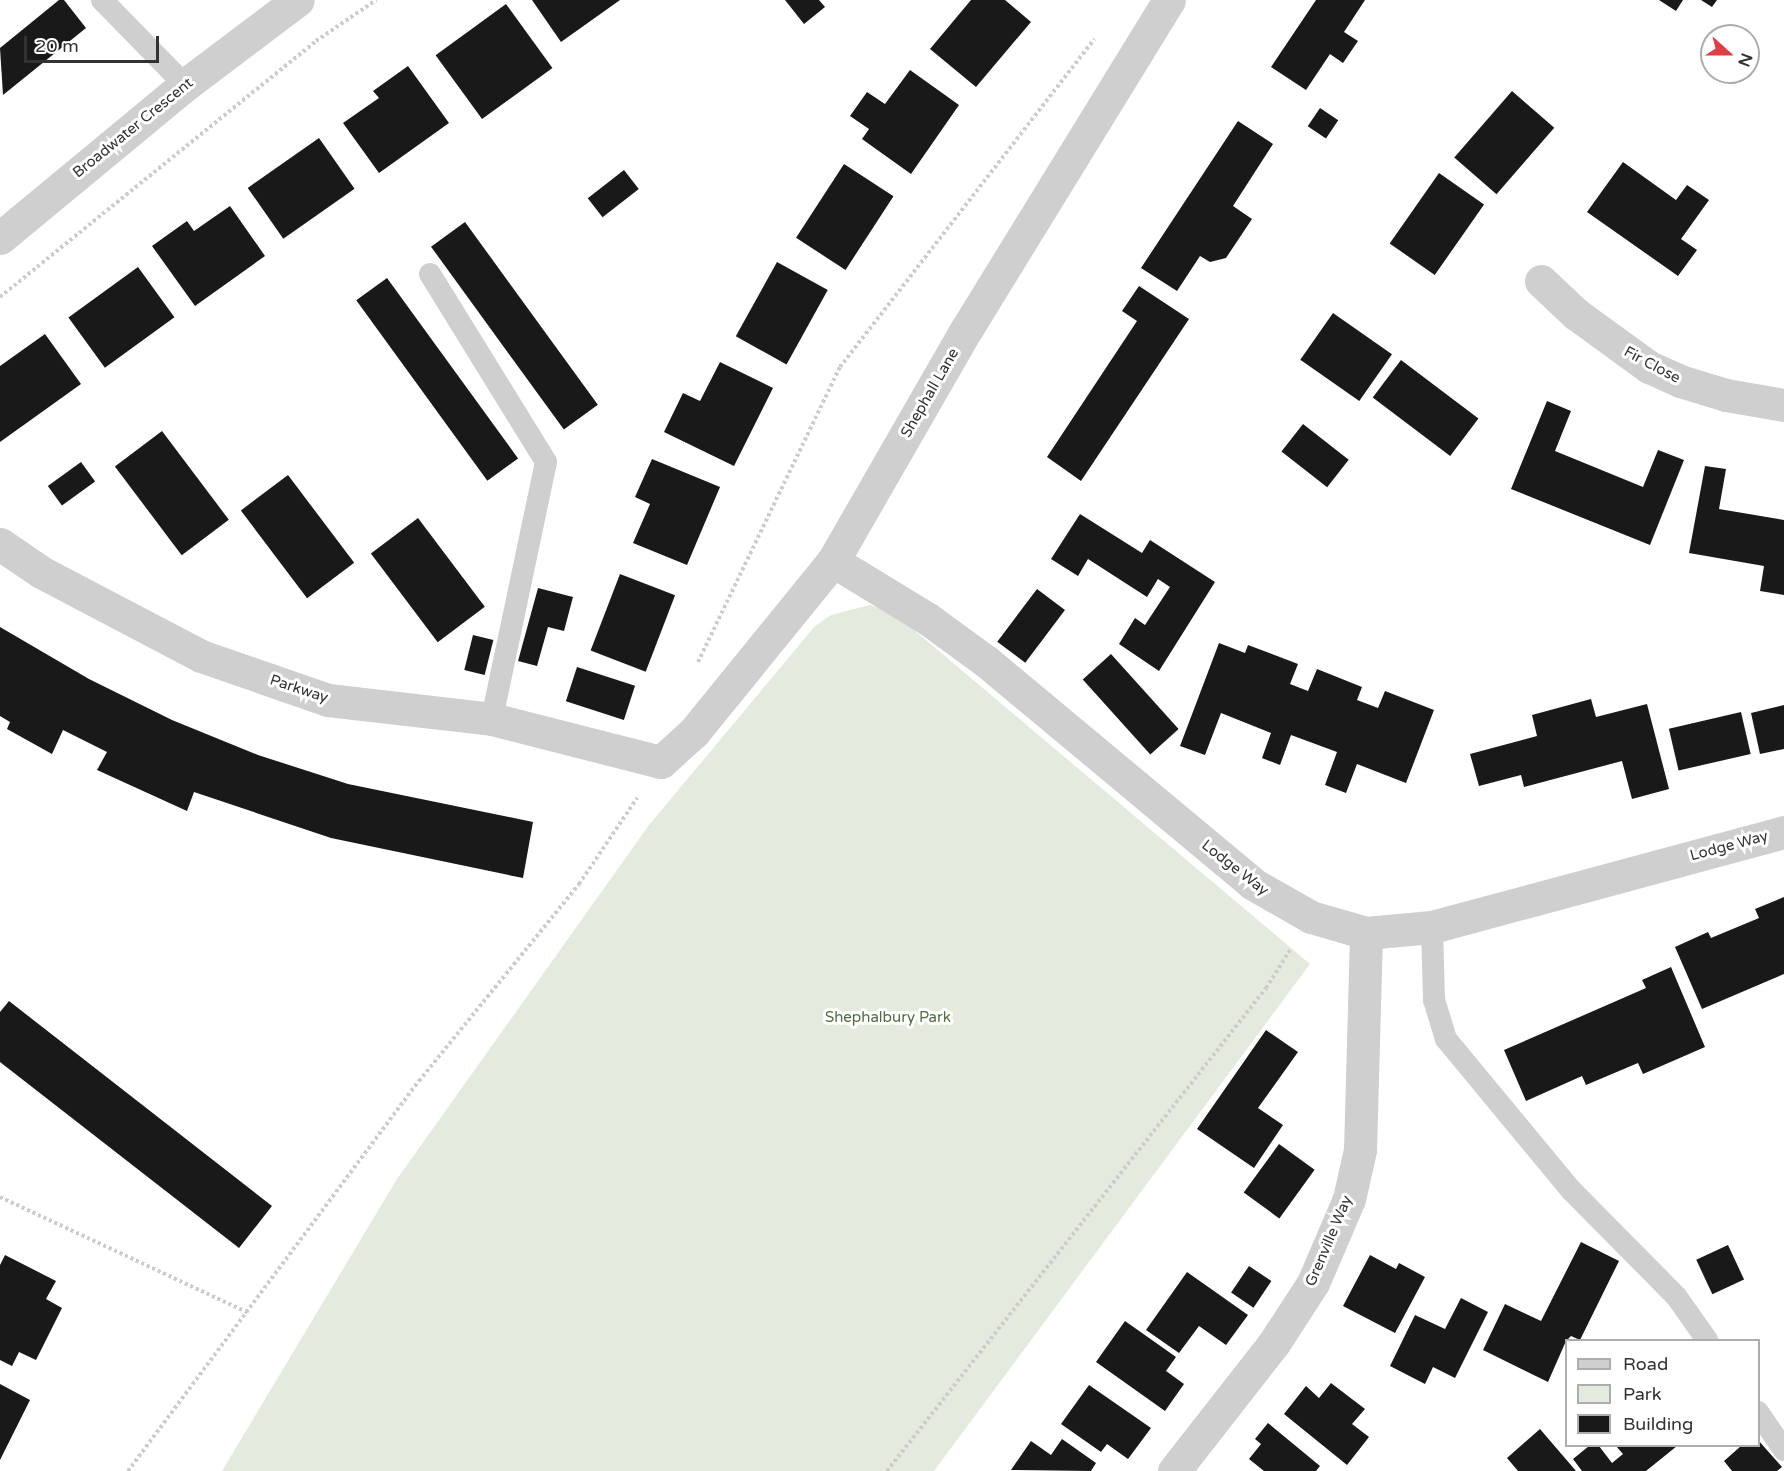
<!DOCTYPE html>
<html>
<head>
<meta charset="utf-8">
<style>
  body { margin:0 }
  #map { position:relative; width:1784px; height:1471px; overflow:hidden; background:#fff; font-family:"Varela Round",sans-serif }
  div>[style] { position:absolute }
  .green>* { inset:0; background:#e4ebde }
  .building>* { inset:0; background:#191919; transform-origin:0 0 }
  .path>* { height:4px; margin-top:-2px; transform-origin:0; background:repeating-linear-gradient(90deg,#ccc 0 3px,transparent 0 6px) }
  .service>* { height:22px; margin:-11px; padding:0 11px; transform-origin:11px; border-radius:11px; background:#cfcfcf }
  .minor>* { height:33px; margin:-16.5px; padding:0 16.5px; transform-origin:16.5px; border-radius:16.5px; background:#cfcfcf }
  .tertiary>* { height:33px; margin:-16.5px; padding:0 16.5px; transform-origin:16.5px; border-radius:16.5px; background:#cfcfcf }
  span { translate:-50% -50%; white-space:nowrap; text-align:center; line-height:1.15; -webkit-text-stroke:6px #fff; paint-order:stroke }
  .street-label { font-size:15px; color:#323232 }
  .park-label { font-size:15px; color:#536c40 }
  .legend { position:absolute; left:1565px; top:1339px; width:195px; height:108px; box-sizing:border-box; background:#fff; border:2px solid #adadad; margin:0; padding:8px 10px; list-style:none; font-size:18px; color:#323232 }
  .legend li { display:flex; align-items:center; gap:12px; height:30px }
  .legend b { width:30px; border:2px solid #adadad }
  .north { position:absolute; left:1700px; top:24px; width:60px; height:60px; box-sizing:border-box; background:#fff; border:2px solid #adadad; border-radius:50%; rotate:111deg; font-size:16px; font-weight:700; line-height:24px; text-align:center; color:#323232 }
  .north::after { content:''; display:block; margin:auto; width:21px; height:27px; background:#de3f45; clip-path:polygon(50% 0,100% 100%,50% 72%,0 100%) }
  .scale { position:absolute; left:24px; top:36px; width:135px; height:27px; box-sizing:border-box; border:3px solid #323232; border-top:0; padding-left:8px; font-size:18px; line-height:21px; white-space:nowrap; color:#323232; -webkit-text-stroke:4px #fff; paint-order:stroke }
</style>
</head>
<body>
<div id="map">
  <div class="green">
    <i style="clip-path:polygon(870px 605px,895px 614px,1310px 964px,934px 1471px,222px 1471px,397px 1179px,649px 825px,815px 626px,831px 615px)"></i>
  </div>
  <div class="building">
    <i style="clip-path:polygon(59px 0,64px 0,86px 28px,3px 95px,0 48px)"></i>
    <i style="clip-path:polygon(532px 0,620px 0,561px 42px)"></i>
    <i style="clip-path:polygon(785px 0,819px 0,825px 7px,804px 24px)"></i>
    <i style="clip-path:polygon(971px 0,1005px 0,1031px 22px,976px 87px,930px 49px)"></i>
    <i style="clip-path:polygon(1316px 0,1365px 0,1344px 32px,1358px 41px,1343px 63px,1330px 54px,1306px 90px,1271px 67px)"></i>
    <i style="clip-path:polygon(1659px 0,1683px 0,1676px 11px)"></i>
    <i style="clip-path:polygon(1701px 0,1717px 0,1712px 7px)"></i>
    <i style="left:506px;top:4px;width:79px;height:87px;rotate:54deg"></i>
    <i style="clip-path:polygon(408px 66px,449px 123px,379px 173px,343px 123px,379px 98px,373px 91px)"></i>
    <i style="clip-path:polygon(910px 70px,959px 105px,911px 174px,862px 139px,869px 129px,850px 116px,867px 92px,885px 104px)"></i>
    <i style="left:1512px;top:91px;width:56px;height:88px;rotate:41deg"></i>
    <i style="left:1320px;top:108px;width:22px;height:22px;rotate:34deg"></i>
    <i style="clip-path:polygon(1238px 121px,1273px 144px,1233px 206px,1252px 219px,1226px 258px,1210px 262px,1200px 256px,1177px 291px,1141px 268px)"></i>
    <i style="left:319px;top:138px;width:62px;height:87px;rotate:55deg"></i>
    <i style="clip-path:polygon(1623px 162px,1676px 200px,1687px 185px,1709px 200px,1681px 239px,1697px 250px,1678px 276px,1587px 212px)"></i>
    <i style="left:844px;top:164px;width:59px;height:88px;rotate:33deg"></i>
    <i style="left:624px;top:170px;width:24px;height:46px;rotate:52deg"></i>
    <i style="left:1439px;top:173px;width:55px;height:86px;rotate:35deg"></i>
    <i style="clip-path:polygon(230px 206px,265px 256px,195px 306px,152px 246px,187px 221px,194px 231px)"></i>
    <i style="left:465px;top:222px;width:226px;height:42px;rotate:54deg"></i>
    <i style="left:777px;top:262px;width:58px;height:85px;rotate:29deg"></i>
    <i style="left:138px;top:267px;width:62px;height:86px;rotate:54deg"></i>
    <i style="left:387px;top:278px;width:223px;height:38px;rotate:54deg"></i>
    <i style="clip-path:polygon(1139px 286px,1189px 319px,1081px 481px,1047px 457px,1137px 321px,1122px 311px)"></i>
    <i style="left:1333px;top:313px;width:72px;height:57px;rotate:35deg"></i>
    <i style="clip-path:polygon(45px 334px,81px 384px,0 442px,0 366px)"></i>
    <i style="left:1401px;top:360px;width:97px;height:47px;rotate:37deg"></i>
    <i style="clip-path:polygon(720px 362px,773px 388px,734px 466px,664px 432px,683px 393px,700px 401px)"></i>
    <i style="clip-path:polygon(1547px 401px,1571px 411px,1555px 451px,1643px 487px,1658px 450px,1684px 460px,1650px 545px,1511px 489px)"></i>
    <i style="left:1303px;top:424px;width:58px;height:35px;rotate:38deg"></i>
    <i style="left:162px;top:431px;width:111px;height:59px;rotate:53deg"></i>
    <i style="clip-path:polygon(652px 459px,720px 487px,687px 565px,633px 543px,650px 504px,635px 497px)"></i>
    <i style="left:81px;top:462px;width:24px;height:41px;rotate:54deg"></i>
    <i style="clip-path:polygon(1705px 466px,1726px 469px,1719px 509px,1784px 520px,1784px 595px,1760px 591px,1764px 566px,1689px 553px)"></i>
    <i style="left:288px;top:475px;width:110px;height:59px;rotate:53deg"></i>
    <i style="clip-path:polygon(1080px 514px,1142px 553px,1150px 540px,1215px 582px,1159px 671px,1119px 644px,1135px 618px,1145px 625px,1170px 587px,1158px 579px,1147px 597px,1088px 559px,1078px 576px,1051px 559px)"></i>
    <i style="left:418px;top:518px;width:111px;height:59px;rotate:53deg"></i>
    <i style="left:620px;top:574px;width:59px;height:82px;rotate:21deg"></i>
    <i style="clip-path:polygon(538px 588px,573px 597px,564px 631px,548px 627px,537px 666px,518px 661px)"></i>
    <i style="left:1037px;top:589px;width:35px;height:66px;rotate:37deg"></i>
    <i style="clip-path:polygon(0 627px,89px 679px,172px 720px,258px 755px,348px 784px,533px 822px,523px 878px,331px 838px,194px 792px,187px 811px,97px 770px,107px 752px,63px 730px,52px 754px,7px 729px,10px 722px,0 716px)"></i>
    <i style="left:473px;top:635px;width:21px;height:36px;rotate:14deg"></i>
    <i style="clip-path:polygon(1219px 643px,1245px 653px,1248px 645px,1298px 664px,1290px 684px,1308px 691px,1317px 669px,1362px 687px,1357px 700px,1378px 708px,1385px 691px,1434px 710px,1406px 783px,1357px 764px,1346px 793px,1325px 785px,1337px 752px,1291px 735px,1280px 765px,1262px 758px,1271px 733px,1221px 713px,1205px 755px,1180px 746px)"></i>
    <i style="left:1111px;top:654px;width:101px;height:38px;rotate:48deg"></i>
    <i style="left:577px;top:667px;width:61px;height:36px;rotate:18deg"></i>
    <i style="clip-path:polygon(1591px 699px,1596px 717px,1647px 704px,1669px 789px,1632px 799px,1622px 761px,1524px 787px,1521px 775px,1479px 786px,1470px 754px,1537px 736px,1532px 715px)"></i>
    <i style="clip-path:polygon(1784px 705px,1784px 749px,1760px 754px,1751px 713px)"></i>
    <i style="left:1741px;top:712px;width:43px;height:74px;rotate:77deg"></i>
    <i style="clip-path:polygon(1784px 897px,1784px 974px,1702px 1009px,1675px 947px,1708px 932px,1711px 938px,1759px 918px,1755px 909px)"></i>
    <i style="clip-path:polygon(1671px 967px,1705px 1047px,1643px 1074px,1638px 1063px,1586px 1085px,1582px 1076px,1526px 1101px,1504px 1050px,1646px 988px,1642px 980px)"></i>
    <i style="clip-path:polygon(9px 1001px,272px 1206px,239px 1248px,0 1062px,0 1012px)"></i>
    <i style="clip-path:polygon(1266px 1030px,1298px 1052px,1258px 1108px,1283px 1125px,1254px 1168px,1197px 1129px)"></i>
    <i style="left:1279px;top:1144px;width:44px;height:60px;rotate:36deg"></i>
    <i style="clip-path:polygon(1581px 1242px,1619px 1261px,1580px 1340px,1571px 1336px,1566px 1341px,1548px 1382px,1483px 1350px,1505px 1304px,1541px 1321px)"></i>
    <i style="left:1728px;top:1245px;width:38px;height:35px;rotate:65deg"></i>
    <i style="clip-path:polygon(5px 1255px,56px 1281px,46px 1299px,62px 1308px,36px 1360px,19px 1352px,12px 1366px,0 1360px,0 1265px)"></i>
    <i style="clip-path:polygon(1370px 1255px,1396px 1269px,1399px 1263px,1425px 1277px,1395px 1333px,1343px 1306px)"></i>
    <i style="left:1249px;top:1266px;width:27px;height:32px;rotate:34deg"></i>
    <i style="clip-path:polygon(1187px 1272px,1248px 1315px,1226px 1345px,1199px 1326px,1179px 1353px,1146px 1330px)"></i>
    <i style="clip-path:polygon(1461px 1298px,1488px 1312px,1455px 1378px,1433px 1367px,1425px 1384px,1390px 1366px,1415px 1315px,1445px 1329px)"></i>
    <i style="clip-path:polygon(1125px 1321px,1176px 1357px,1166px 1371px,1184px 1384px,1165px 1411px,1096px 1362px)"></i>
    <i style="clip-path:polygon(1331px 1383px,1365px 1409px,1352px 1424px,1369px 1437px,1347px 1465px,1284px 1414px,1306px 1386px,1319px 1398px)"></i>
    <i style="clip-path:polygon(0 1384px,30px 1400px,0 1460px)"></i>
    <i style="clip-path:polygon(1089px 1385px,1151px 1428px,1128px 1459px,1107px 1444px,1101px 1452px,1061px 1424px)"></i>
    <i style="clip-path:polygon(1268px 1423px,1320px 1466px,1316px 1471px,1264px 1471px,1249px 1459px,1261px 1444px,1255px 1439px)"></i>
    <i style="clip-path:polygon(1540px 1429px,1576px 1471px,1518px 1471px,1507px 1458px)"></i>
    <i style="clip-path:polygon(1062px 1439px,1096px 1463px,1091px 1471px,1011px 1470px,1031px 1441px,1051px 1455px)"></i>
    <i style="clip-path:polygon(1758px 1440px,1782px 1467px,1777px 1471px,1732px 1471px,1724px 1461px,1741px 1446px,1758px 1446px)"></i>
    <i style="clip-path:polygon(1589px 1446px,1599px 1446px,1612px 1463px,1623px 1454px,1616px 1446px,1677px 1446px,1646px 1471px,1582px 1471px,1573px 1459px)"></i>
  </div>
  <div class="path">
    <i style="left:0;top:297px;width:407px;rotate:-39deg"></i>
    <i style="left:316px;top:41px;width:73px;rotate:-34.3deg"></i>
    <i style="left:698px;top:662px;width:327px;rotate:-64.3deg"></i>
    <i style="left:840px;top:367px;width:415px;rotate:-52.2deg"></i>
    <i style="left:0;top:1197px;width:275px;rotate:25deg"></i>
    <i style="left:128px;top:1471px;width:487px;rotate:-53.3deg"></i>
    <i style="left:419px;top:1081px;width:254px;rotate:-50.9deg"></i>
    <i style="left:579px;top:884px;width:104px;rotate:-56deg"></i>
    <i style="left:887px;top:1471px;width:614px;rotate:-51.88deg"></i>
    <i style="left:1266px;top:988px;width:45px;rotate:-57.7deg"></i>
  </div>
  <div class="service">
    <i style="left:102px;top:0;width:119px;rotate:45.7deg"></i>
    <i style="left:430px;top:274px;width:221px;rotate:58.3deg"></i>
    <i style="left:546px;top:462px;width:263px;rotate:101.9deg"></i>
    <i style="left:1432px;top:927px;width:73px;rotate:88.4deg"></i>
    <i style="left:1434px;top:1000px;width:41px;rotate:72.9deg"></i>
    <i style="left:1446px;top:1039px;width:196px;rotate:50.4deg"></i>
    <i style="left:1571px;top:1190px;width:149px;rotate:45.3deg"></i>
    <i style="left:1676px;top:1296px;width:54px;rotate:54.8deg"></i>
    <i style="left:1758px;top:1412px;width:46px;rotate:55.6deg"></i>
  </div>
  <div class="minor">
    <i style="left:1541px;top:281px;width:48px;rotate:43.3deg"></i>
    <i style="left:1576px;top:314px;width:90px;rotate:36deg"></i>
    <i style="left:1649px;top:367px;width:34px;rotate:24deg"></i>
    <i style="left:1680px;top:381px;width:48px;rotate:16.9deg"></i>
    <i style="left:1726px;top:395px;width:59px;rotate:9.8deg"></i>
    <i style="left:0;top:544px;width:50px;rotate:34.3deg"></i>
    <i style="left:41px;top:572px;width:181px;rotate:27.7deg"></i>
    <i style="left:201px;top:656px;width:134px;rotate:19.1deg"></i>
    <i style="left:328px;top:700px;width:165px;rotate:6.6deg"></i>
    <i style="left:492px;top:719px;width:174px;rotate:14.3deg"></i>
    <i style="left:661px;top:762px;width:45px;rotate:-42.3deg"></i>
    <i style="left:694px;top:732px;width:220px;rotate:-50.9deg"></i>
    <i style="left:833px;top:561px;width:267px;rotate:-60.1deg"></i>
    <i style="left:966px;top:330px;width:387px;rotate:-58.4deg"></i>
    <i style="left:833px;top:561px;width:111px;rotate:31.4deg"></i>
    <i style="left:928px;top:619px;width:73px;rotate:36.1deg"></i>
    <i style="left:987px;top:662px;width:346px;rotate:39.8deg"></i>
    <i style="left:1253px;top:884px;width:67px;rotate:29.6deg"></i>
    <i style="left:1311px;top:917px;width:57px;rotate:16.2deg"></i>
    <i style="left:1366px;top:933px;width:66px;rotate:-5.2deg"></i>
    <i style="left:1432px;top:927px;width:365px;rotate:-15.1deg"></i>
    <i style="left:1174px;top:1471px;width:162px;rotate:-52deg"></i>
    <i style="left:1274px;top:1343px;width:72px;rotate:-57deg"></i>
    <i style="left:1313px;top:1283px;width:91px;rotate:-66.8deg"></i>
    <i style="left:1349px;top:1199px;width:50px;rotate:-77.3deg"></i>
    <i style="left:1360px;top:1150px;width:217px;rotate:-88.4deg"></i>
  </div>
  <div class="tertiary">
    <i style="left:0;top:238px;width:240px;rotate:-39.6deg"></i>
    <i style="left:185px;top:85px;width:141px;rotate:-37deg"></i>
  </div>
  <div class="street-label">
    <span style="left:133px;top:128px;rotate:-39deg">Broadwater Crescent</span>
    <span style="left:1652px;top:365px;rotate:28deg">Fir Close</span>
    <span style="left:930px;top:393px;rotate:-60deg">Shephall Lane</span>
    <span style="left:299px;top:689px;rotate:18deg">Parkway</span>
    <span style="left:1729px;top:846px;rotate:-15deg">Lodge Way</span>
    <span style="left:1235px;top:868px;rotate:38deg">Lodge Way</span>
    <span style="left:1329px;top:1241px;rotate:-67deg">Grenville Way</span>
  </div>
  <div class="park-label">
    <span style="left:888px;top:1018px">Shephalbury Park</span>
  </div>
  <ul class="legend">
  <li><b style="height:8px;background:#cfcfcf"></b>Road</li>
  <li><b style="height:16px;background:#e4ebde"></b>Park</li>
  <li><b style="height:16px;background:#191919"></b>Building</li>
  </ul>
  <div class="north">N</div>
  <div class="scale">20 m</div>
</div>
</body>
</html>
